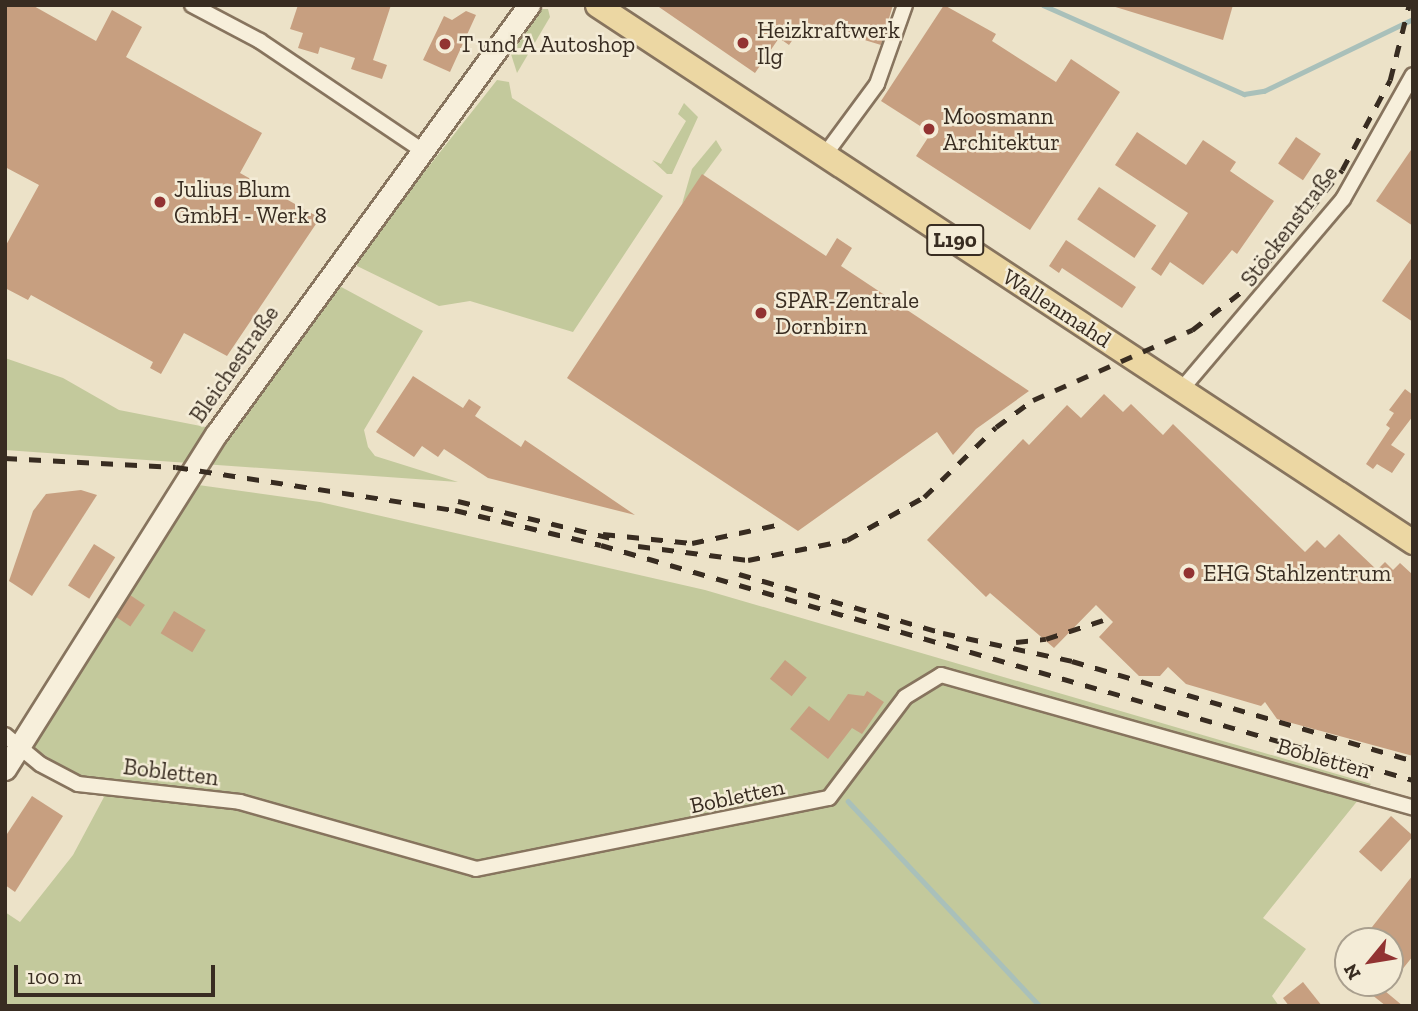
<!DOCTYPE html>
<html>
<head>
<meta charset="utf-8">
<style>
  body { margin:0 }
  #map { position:relative; width:1418px; height:1011px; overflow:hidden; background:#ece2c8; font-family:"Zilla Slab",serif }
  div>[style] { position:absolute }
  .green>* { inset:0; background:#c3c99c }
  .stream>* { height:4.5px; margin:-2.25px; padding:0 2.25px; transform-origin:2.25px; border-radius:2.25px; background:#a9c0ba }
  .building>* { inset:0; background:#c79f80; transform-origin:0 0 }
  .roads { filter:drop-shadow(2px 0 #87745e) drop-shadow(-2px 0 #87745e) drop-shadow(0 2px #87745e) drop-shadow(0 -2px #87745e) }
  .street>* { height:14px; margin:-7px; padding:0 7px; transform-origin:7px; border-radius:7px; background:#f7efdb }
  .secondary>* { height:21px; margin:-10.5px; padding:0 10.5px; transform-origin:10.5px; border-radius:10.5px; background:#f7efdb }
  .primary>* { height:23px; margin:-11.5px; padding:0 11.5px; transform-origin:11.5px; border-radius:11.5px; background:#ecd7a3 }
  .rail>* { height:4.5px; margin-top:-2.25px; transform-origin:0; background:repeating-linear-gradient(90deg,#382c21 0 12px,transparent 0 24px) }
  .dots>* { width:19px; height:19px; translate:-50% -50%; box-sizing:border-box; border:4px solid #f4ecd7; border-radius:50% }
  span { translate:-50% -50%; white-space:nowrap; text-align:center; line-height:1.15; -webkit-text-stroke:5px #f4ecd7; paint-order:stroke }
  .shield-label span { padding:2px 5px; background:#f4ecd7; border:2px solid; border-radius:5px; -webkit-text-stroke-width:0 }
  .shield-label { font-size:21px; color:#382c21; font-weight:700 }
  .poi-label { font-size:23px; color:#382c21 }
  .left { translate:0 -50%; text-align:left }
  .street-label { font-size:23px; color:#382c21 }
  .frame { position:absolute; inset:0; border:7px solid #382c21; pointer-events:none }
  .north { position:absolute; left:1334px; top:927px; width:70px; height:70px; box-sizing:border-box; background:#f4ecd7; border:2px solid #a99f8e; border-radius:50%; rotate:240deg; font-size:19px; font-weight:700; line-height:28px; text-align:center; color:#382c21 }
  .north::after { content:''; display:block; margin:auto; width:24px; height:32px; background:#923332; clip-path:polygon(50% 0,100% 100%,50% 72%,0 100%) }
  .scale { position:absolute; left:14px; top:965px; width:201px; height:32px; box-sizing:border-box; border:4px solid #382c21; border-top:0; padding-left:9px; font-size:21px; line-height:24px; white-space:nowrap; color:#382c21; -webkit-text-stroke:5px #f4ecd7; paint-order:stroke }
</style>
</head>
<body>
<div id="map">
  <div class="green">
    <i style="clip-path:polygon(541px 9px,548px 9px,550px 17px,517px 73px,511px 54px)"></i>
    <i style="clip-path:polygon(497px 80px,509px 82px,512px 98px,663px 196px,573px 332px,470px 301px,439px 306px,357px 266px,358px 256px)"></i>
    <i style="clip-path:polygon(684px 103px,698px 117px,672px 174px,667px 174px,652px 160px,661px 164px,686px 121px,678px 114px)"></i>
    <i style="clip-path:polygon(716px 140px,722px 150px,682px 204px,692px 169px)"></i>
    <i style="clip-path:polygon(332px 282px,423px 331px,364px 430px,368px 447px,375px 456px,458px 482px,5px 450px,5px 358px,63px 378px,119px 410px,221px 430px)"></i>
    <i style="clip-path:polygon(191px 484px,320px 502px,705px 590px,1371px 784px,1263px 918px,1306px 949px,1272px 996px,1279px 1006px,5px 1006px,5px 912px,20px 922px,73px 855px,104px 797px,25px 741px)"></i>
  </div>
  <div class="stream">
    <i style="left:1043px;top:5px;width:220px;rotate:23.9deg"></i>
    <i style="left:1244px;top:94px;width:20px;rotate:-9deg"></i>
    <i style="left:1264px;top:91px;width:165px;rotate:-25.8deg"></i>
    <i style="left:848px;top:801px;width:281px;rotate:46.9deg"></i>
  </div>
  <div class="building">
    <i style="clip-path:polygon(5px 5px,32px 5px,96px 41px,112px 10px,142px 27px,126px 57px,262px 133px,240px 173px,320px 218px,227px 356px,184px 333px,161px 374px,150px 368px,153px 362px,31px 295px,28px 300px,5px 288px,5px 247px,39px 185px,5px 167px)"></i>
    <i style="clip-path:polygon(298px 5px,391px 5px,373px 60px,387px 65px,382px 79px,351px 69px,355px 58px,320px 47px,318px 54px,298px 48px,303px 33px,290px 29px)"></i>
    <i style="clip-path:polygon(656px 5px,893px 5px,881px 45px,805px 22px,789px 45px,779px 38px,755px 73px)"></i>
    <i style="clip-path:polygon(944px 5px,996px 34px,992px 41px,1056px 82px,1071px 59px,1120px 92px,1030px 230px,916px 156px,931px 133px,881px 101px)"></i>
    <i style="clip-path:polygon(1109px 5px,1233px 5px,1223px 40px)"></i>
    <i style="clip-path:polygon(466px 11px,476px 15px,450px 72px,423px 60px,444px 16px,452px 20px)"></i>
    <i style="clip-path:polygon(1137px 132px,1186px 165px,1203px 140px,1236px 162px,1230px 171px,1274px 201px,1237px 254px,1232px 250px,1203px 285px,1170px 262px,1161px 276px,1151px 269px,1188px 213px,1115px 165px)"></i>
    <i style="left:1296px;top:137px;width:30px;height:32px;rotate:34deg"></i>
    <i style="clip-path:polygon(1413px 147px,1413px 226px,1376px 201px)"></i>
    <i style="clip-path:polygon(702px 174px,826px 256px,837px 238px,852px 248px,841px 266px,1029px 391px,976px 429px,953px 455px,937px 432px,798px 531px,567px 378px)"></i>
    <i style="left:1099px;top:187px;width:69px;height:39px;rotate:34deg"></i>
    <i style="clip-path:polygon(1066px 240px,1136px 287px,1122px 308px,1062px 268px,1059px 273px,1049px 266px)"></i>
    <i style="clip-path:polygon(1413px 256px,1413px 322px,1382px 301px)"></i>
    <i style="clip-path:polygon(413px 376px,463px 408px,469px 399px,481px 407px,475px 416px,521px 447px,525px 440px,635px 515px,488px 478px,444px 449px,438px 457px,422px 446px,414px 457px,376px 432px)"></i>
    <i style="clip-path:polygon(1405px 389px,1413px 395px,1413px 416px,1391px 445px,1405px 454px,1392px 473px,1377px 464px,1373px 469px,1366px 464px,1390px 428px,1386px 425px,1394px 413px,1389px 410px)"></i>
    <i style="clip-path:polygon(1104px 394px,1123px 412px,1131px 404px,1163px 435px,1173px 424px,1305px 552px,1317px 540px,1325px 548px,1339px 534px,1377px 570px,1385px 562px,1393px 570px,1400px 563px,1413px 575px,1413px 756px,1277px 719px,1265px 702px,1261px 706px,1186px 684px,1168px 667px,1160px 676px,1139px 676px,1099px 637px,1113px 622px,1096px 605px,1054px 648px,990px 593px,986px 597px,927px 540px,1023px 439px,1029px 445px,1067px 405px,1081px 418px)"></i>
    <i style="clip-path:polygon(81px 490px,97px 495px,32px 596px,9px 581px,33px 511px,46px 494px)"></i>
    <i style="left:94px;top:544px;width:25px;height:49px;rotate:32deg"></i>
    <i style="left:130px;top:595px;width:18px;height:26px;rotate:34deg"></i>
    <i style="left:174px;top:611px;width:37px;height:26px;rotate:31deg"></i>
    <i style="left:785px;top:660px;width:28px;height:24px;rotate:39deg"></i>
    <i style="clip-path:polygon(867px 691px,884px 702px,862px 734px,852px 728px,828px 759px,790px 729px,809px 706px,829px 721px,848px 694px,864px 696px)"></i>
    <i style="clip-path:polygon(32px 796px,63px 816px,15px 892px,5px 885px,5px 837px)"></i>
    <i style="left:1391px;top:816px;width:30px;height:48px;rotate:42deg"></i>
    <i style="clip-path:polygon(1413px 875px,1413px 956px,1385px 991px,1403px 1006px,1386px 1006px,1357px 983px,1390px 983px,1390px 941px,1361px 941px)"></i>
    <i style="clip-path:polygon(1303px 982px,1322px 1006px,1289px 1006px,1283px 998px)"></i>
  </div>
  <div class="roads">
    <div class="street">
      <i style="left:192px;top:5px;width:77px;rotate:27.9deg"></i>
      <i style="left:260px;top:41px;width:200px;rotate:34deg"></i>
      <i style="left:824px;top:156px;width:89px;rotate:-53.6deg"></i>
      <i style="left:877px;top:84px;width:84px;rotate:-70.5deg"></i>
      <i style="left:1181px;top:390px;width:250px;rotate:-49.7deg"></i>
      <i style="left:1343px;top:199px;width:142px;rotate:-60.6deg"></i>
      <i style="left:5px;top:735px;width:45px;rotate:39.6deg"></i>
      <i style="left:40px;top:764px;width:43px;rotate:27.8deg"></i>
      <i style="left:78px;top:784px;width:163px;rotate:6.3deg"></i>
      <i style="left:240px;top:802px;width:245px;rotate:15.8deg"></i>
      <i style="left:476px;top:869px;width:360px;rotate:-11.4deg"></i>
      <i style="left:829px;top:798px;width:126px;rotate:-53deg"></i>
      <i style="left:905px;top:697px;width:42px;rotate:-31.4deg"></i>
      <i style="left:941px;top:675px;width:490px;rotate:15.7deg"></i>
    </div>
    <div class="secondary">
      <i style="left:5px;top:769px;width:397px;rotate:-57.8deg"></i>
      <i style="left:217px;top:433px;width:530px;rotate:-53.91deg"></i>
    </div>
    <div class="primary">
      <i style="left:597px;top:5px;width:977px;rotate:33.35deg"></i>
    </div>
  </div>
  <div class="rail">
    <i style="left:5px;top:458px;width:171px;rotate:3deg"></i>
    <i style="left:176px;top:467px;width:282px;rotate:8.8deg"></i>
    <i style="left:455px;top:510px;width:150px;rotate:13.5deg"></i>
    <i style="left:601px;top:545px;width:845px;rotate:16.14deg"></i>
    <i style="left:458px;top:501px;width:157px;rotate:13.6deg"></i>
    <i style="left:603px;top:534px;width:89px;rotate:5.8deg"></i>
    <i style="left:692px;top:543px;width:95px;rotate:-12.1deg"></i>
    <i style="left:638px;top:546px;width:111px;rotate:7.3deg"></i>
    <i style="left:748px;top:560px;width:101px;rotate:-11.4deg"></i>
    <i style="left:847px;top:540px;width:88px;rotate:-29.2deg"></i>
    <i style="left:924px;top:497px;width:100px;rotate:-44.2deg"></i>
    <i style="left:996px;top:427px;width:46px;rotate:-36.1deg"></i>
    <i style="left:1033px;top:400px;width:174px;rotate:-23.8deg"></i>
    <i style="left:1192px;top:330px;width:73px;rotate:-37.8deg"></i>
    <i style="left:1250px;top:285px;width:147px;rotate:-51.3deg"></i>
    <i style="left:1342px;top:170px;width:102px;rotate:-61.9deg"></i>
    <i style="left:1390px;top:80px;width:77px;rotate:-75.8deg"></i>
    <i style="left:739px;top:574px;width:212px;rotate:16.1deg"></i>
    <i style="left:943px;top:633px;width:132px;rotate:12.2deg"></i>
    <i style="left:1072px;top:661px;width:355px;rotate:16.3deg"></i>
    <i style="left:1016px;top:642px;width:30px;rotate:-6deg"></i>
    <i style="left:1046px;top:639px;width:60px;rotate:-18.4deg"></i>
  </div>
  <div class="dots">
    <i style="left:743px;top:43px;background:#923332"></i>
    <i style="left:445px;top:44px;background:#923332"></i>
    <i style="left:929px;top:129px;background:#923332"></i>
    <i style="left:160px;top:202px;background:#923332"></i>
    <i style="left:761px;top:313px;background:#923332"></i>
    <i style="left:1189px;top:573px;background:#923332"></i>
  </div>
  <div class="shield-label">
    <span style="left:955px;top:240px">L190</span>
  </div>
  <div class="poi-label">
    <span class="left" style="left:757px;top:43px">Heizkraftwerk<br>Ilg</span>
    <span class="left" style="left:459px;top:44px">T und A Autoshop</span>
    <span class="left" style="left:943px;top:129px">Moosmann<br>Architektur</span>
    <span class="left" style="left:174px;top:202px">Julius Blum<br>GmbH - Werk 8</span>
    <span class="left" style="left:775px;top:313px">SPAR-Zentrale<br>Dornbirn</span>
    <span class="left" style="left:1203px;top:573px">EHG Stahlzentrum</span>
  </div>
  <div class="street-label">
    <span style="left:1289px;top:226px;rotate:-53deg">Stöckenstraße</span>
    <span style="left:1057px;top:308px;rotate:33deg">Wallenmahd</span>
    <span style="left:234px;top:364px;rotate:-55deg">Bleichestraße</span>
    <span style="left:1324px;top:758px;rotate:16deg">Bobletten</span>
    <span style="left:171px;top:772px;rotate:7deg">Bobletten</span>
    <span style="left:737px;top:796px;rotate:-12deg">Bobletten</span>
  </div>
  <div class="frame"></div>
  <div class="north">N</div>
  <div class="scale">100 m</div>
</div>
</body>
</html>
